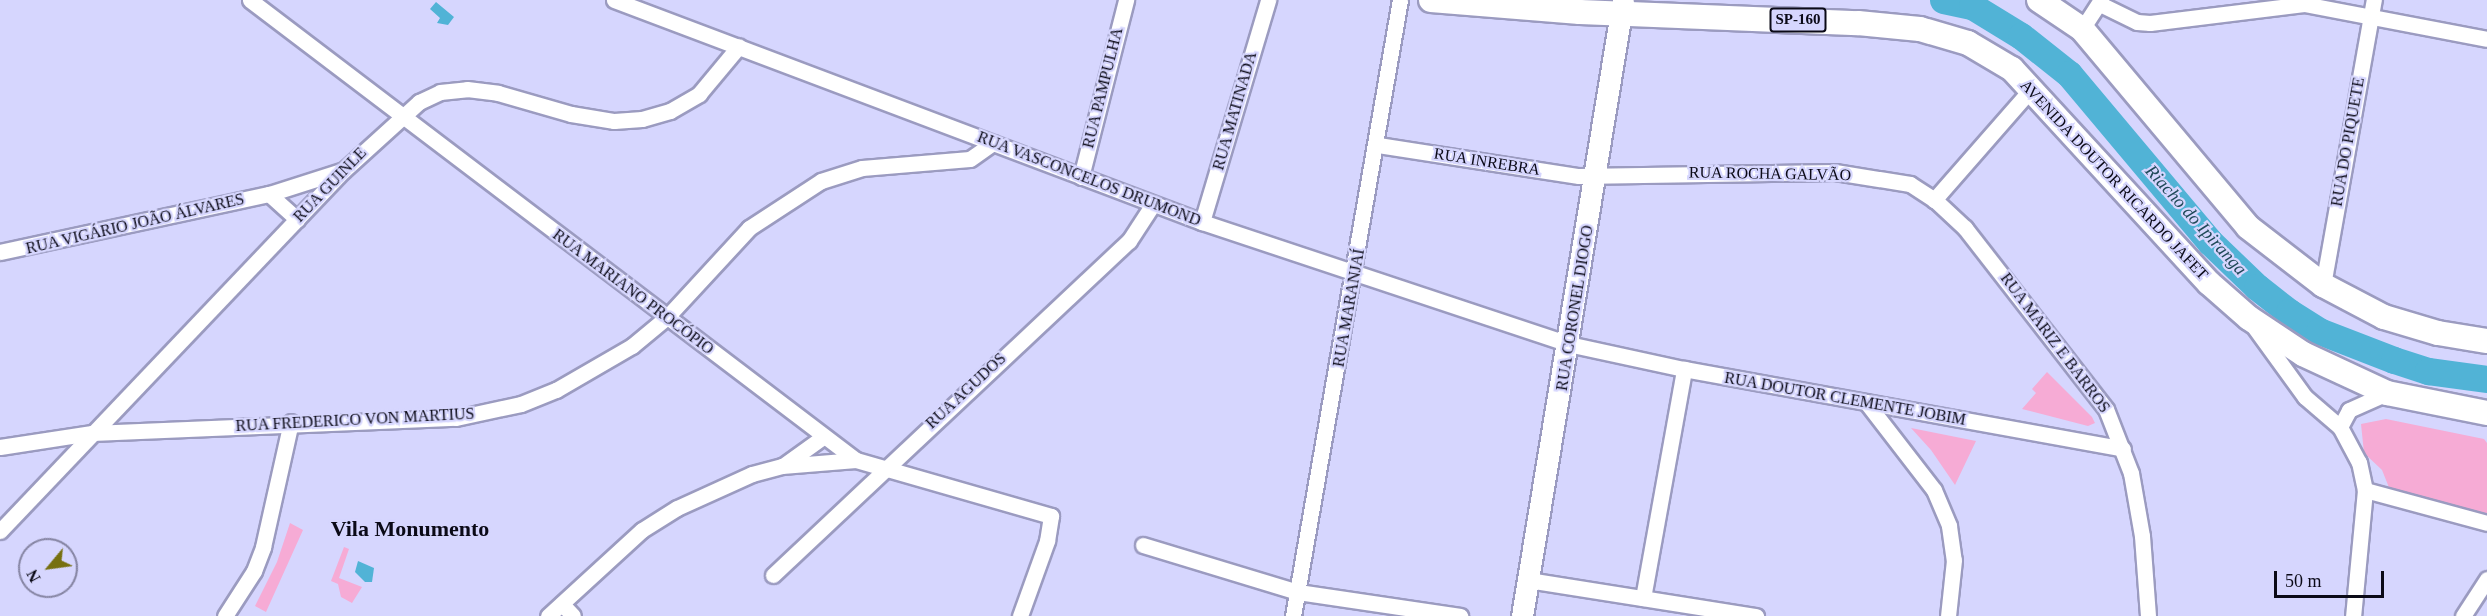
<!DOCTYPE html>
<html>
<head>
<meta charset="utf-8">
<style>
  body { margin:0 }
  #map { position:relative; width:2487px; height:616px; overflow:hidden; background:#d6d6fe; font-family:Georgia,serif }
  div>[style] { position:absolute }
  .green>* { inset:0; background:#f6abd5 }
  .water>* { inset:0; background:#51b3d6 }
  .river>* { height:27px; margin:-13.5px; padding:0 13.5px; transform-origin:13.5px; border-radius:13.5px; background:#51b3d6 }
  .roads { filter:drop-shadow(2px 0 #9b9bc0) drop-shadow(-2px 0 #9b9bc0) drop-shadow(0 2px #9b9bc0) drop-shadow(0 -2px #9b9bc0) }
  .street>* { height:15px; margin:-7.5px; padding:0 7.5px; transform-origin:7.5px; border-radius:7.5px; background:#fff }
  .secondary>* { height:21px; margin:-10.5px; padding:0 10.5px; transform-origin:10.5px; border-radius:10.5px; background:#fff }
  .primary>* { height:24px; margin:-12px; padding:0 12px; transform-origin:12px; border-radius:12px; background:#fff }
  span { translate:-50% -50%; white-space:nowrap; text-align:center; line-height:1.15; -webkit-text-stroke:4.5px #d6d6fe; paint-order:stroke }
  .shield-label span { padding:2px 4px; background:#d6d6fe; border:2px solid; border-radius:4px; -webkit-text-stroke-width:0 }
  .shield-label { font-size:15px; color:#0b0a17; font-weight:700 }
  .street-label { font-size:16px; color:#0b0a17 }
  .water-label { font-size:18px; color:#204a59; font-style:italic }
  .district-label { font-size:22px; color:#0b0a17; font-weight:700 }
  .north { position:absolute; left:18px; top:538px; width:60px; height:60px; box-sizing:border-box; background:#d6d6fe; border:2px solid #8584a2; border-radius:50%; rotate:241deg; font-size:16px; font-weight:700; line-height:24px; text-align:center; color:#0b0a17 }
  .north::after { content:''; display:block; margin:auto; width:21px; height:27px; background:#777010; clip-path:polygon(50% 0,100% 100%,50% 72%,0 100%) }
  .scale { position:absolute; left:2274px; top:571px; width:110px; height:27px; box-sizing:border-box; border:3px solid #0b0a17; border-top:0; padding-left:8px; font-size:18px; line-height:21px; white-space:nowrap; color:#0b0a17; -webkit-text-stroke:4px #d6d6fe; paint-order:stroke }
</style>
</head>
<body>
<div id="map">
  <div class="green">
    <i style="clip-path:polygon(2047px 372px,2092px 417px,2095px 423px,2088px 426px,2022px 409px,2036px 393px,2032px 389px)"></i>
    <i style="clip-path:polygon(2386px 419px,2484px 439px,2487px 443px,2487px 519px,2390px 490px,2382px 470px,2364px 453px,2361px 424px)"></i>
    <i style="clip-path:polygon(1911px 428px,1976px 441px,1955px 485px,1931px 450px)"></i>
    <i style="clip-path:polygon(290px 523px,303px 530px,266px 612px,255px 606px,277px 562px)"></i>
    <i style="clip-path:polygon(344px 547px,349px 549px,339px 578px,362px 587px,352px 603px,341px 597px,338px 584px,331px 581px)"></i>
  </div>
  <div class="water">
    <i style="clip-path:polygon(436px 2px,454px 17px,448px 25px,437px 23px,440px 18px,430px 9px)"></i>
    <i style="clip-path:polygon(358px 561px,374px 568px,372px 582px,365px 582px,355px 572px)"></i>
  </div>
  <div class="river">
    <i style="left:1943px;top:0;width:30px;rotate:12deg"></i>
    <i style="left:1972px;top:6px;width:57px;rotate:31.5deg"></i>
    <i style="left:2021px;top:36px;width:61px;rotate:38.4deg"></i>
    <i style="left:2069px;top:74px;width:219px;rotate:50deg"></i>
    <i style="left:2210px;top:242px;width:65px;rotate:43.8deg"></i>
    <i style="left:2257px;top:287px;width:41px;rotate:38deg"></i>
    <i style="left:2289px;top:312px;width:36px;rotate:32deg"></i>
    <i style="left:2319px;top:331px;width:80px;rotate:21.1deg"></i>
    <i style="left:2394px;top:360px;width:36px;rotate:18deg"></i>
    <i style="left:2428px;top:371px;width:60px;rotate:7.7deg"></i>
  </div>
  <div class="roads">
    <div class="street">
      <i style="left:250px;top:0;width:761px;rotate:37.2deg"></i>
      <i style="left:856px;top:460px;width:203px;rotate:16deg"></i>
      <i style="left:1051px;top:516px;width:25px;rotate:99deg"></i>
      <i style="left:1047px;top:541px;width:80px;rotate:109.8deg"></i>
      <i style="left:614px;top:0;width:629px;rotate:20.68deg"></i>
      <i style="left:1202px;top:222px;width:386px;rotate:18.4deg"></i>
      <i style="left:1568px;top:344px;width:119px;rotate:12.2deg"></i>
      <i style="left:1684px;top:369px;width:446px;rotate:10.3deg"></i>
      <i style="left:2100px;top:4px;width:41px;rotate:25.9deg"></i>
      <i style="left:2137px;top:22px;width:13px;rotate:4deg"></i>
      <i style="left:2150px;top:23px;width:155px;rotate:-7deg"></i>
      <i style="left:2304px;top:4px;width:186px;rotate:10.8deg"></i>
      <i style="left:2082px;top:29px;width:35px;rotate:-57deg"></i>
      <i style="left:1378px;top:145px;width:203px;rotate:8.8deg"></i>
      <i style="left:1579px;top:176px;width:256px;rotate:-0.9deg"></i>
      <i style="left:1835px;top:172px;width:76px;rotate:9.1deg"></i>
      <i style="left:1910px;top:184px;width:31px;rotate:33deg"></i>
      <i style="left:1936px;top:201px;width:40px;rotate:43deg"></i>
      <i style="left:1965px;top:228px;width:229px;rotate:52.1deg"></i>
      <i style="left:2106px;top:409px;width:69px;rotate:68.7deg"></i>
      <i style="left:2131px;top:473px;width:64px;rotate:80.1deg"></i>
      <i style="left:2142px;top:536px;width:80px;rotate:85.7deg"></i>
      <i style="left:1081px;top:177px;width:183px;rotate:-75.7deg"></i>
      <i style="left:269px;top:194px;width:38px;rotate:42deg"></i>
      <i style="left:1934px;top:200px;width:149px;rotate:-48.8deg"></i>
      <i style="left:1202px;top:222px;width:232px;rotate:-73.4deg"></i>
      <i style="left:0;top:252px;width:275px;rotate:-12.2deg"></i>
      <i style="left:269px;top:194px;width:76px;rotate:-17.7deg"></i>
      <i style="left:2323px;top:285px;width:290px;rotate:-79.9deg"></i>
      <i style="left:2255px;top:328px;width:85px;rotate:54.1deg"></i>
      <i style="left:2305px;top:397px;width:46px;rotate:40.6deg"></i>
      <i style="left:2340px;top:427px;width:40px;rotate:62deg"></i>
      <i style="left:2359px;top:462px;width:29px;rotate:78deg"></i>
      <i style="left:2365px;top:490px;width:127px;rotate:95.4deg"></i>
      <i style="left:1866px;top:402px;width:111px;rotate:52.3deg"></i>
      <i style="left:1934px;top:490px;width:39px;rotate:67deg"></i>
      <i style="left:1949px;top:526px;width:34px;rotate:82deg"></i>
      <i style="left:1954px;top:560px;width:56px;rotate:96.1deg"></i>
      <i style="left:2340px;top:427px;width:19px;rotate:-62deg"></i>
      <i style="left:2349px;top:410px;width:42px;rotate:-24.1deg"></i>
      <i style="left:0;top:447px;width:93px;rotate:-8.7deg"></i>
      <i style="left:92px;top:433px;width:364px;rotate:-2.4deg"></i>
      <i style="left:456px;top:418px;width:66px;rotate:-12.2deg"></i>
      <i style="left:521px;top:404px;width:38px;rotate:-22deg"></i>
      <i style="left:556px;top:390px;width:88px;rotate:-30.1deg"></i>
      <i style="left:632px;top:346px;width:45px;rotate:-39.6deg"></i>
      <i style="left:667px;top:317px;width:121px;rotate:-47.3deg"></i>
      <i style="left:749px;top:228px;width:86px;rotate:-33.1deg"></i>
      <i style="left:821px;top:181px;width:43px;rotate:-17.6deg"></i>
      <i style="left:862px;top:168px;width:108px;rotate:-4.8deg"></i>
      <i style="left:970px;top:159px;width:28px;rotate:-35deg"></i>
      <i style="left:784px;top:465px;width:48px;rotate:-35.7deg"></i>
      <i style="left:2365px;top:490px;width:126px;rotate:15.1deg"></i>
      <i style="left:0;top:531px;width:497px;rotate:-46.4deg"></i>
      <i style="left:343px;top:171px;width:103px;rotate:-42.2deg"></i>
      <i style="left:419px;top:102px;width:23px;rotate:-25deg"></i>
      <i style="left:440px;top:92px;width:27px;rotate:-6deg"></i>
      <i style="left:467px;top:89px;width:31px;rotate:7deg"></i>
      <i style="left:498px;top:93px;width:76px;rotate:16deg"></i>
      <i style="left:571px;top:114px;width:44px;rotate:9.2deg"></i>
      <i style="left:614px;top:121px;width:28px;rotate:-4deg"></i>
      <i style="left:642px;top:119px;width:29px;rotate:-16deg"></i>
      <i style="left:670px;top:111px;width:34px;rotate:-30deg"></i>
      <i style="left:699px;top:94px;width:62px;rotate:-50.2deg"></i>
      <i style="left:1143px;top:545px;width:162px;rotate:16.9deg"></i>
      <i style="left:1298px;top:592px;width:164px;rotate:8.4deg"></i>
      <i style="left:773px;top:575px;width:488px;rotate:-43.2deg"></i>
      <i style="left:1129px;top:241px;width:44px;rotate:-57deg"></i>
      <i style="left:1528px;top:580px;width:231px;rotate:9deg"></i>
      <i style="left:1643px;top:598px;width:233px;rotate:-79.8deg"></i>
      <i style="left:562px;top:604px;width:16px;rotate:47deg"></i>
      <i style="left:225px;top:616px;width:54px;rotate:-57.2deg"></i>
      <i style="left:254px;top:571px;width:26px;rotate:-69deg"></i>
      <i style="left:263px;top:547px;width:128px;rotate:-77.4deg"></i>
      <i style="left:548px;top:616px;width:127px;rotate:-42.5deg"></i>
      <i style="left:642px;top:530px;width:41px;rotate:-32.2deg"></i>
      <i style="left:677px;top:508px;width:82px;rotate:-24.4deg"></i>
      <i style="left:752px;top:474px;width:31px;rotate:-15deg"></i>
      <i style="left:782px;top:466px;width:74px;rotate:-4.6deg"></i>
      <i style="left:1293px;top:616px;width:625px;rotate:-80.15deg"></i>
      <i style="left:2463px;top:616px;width:44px;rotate:-57deg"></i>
    </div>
    <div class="secondary">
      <i style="left:1522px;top:616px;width:624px;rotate:-80.69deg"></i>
    </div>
    <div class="primary">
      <i style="left:1431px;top:0;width:149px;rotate:4.6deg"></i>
      <i style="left:1580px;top:12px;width:278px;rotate:2.3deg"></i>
      <i style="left:1858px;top:23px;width:62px;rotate:5.5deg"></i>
      <i style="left:1920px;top:29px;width:50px;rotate:16.3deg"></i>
      <i style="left:1968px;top:43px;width:51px;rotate:30.6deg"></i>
      <i style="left:2012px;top:69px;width:291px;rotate:47.4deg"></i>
      <i style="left:2209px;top:283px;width:53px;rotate:41.2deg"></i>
      <i style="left:2249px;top:318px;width:65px;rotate:33.7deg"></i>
      <i style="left:2303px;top:354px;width:93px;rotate:24.9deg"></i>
      <i style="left:2387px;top:393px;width:102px;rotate:11.3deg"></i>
      <i style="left:2039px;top:0;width:52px;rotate:34deg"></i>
      <i style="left:2082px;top:29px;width:258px;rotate:50deg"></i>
      <i style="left:2248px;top:227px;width:95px;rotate:37.7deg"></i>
      <i style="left:2323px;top:285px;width:69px;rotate:27.7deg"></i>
      <i style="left:2384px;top:317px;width:56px;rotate:16.5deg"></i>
      <i style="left:2438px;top:333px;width:50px;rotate:9.3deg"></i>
    </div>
  </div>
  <div class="shield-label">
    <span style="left:1798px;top:20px">SP-160</span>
  </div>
  <div class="street-label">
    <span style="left:1103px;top:88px;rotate:-76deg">RUA PAMPULHA</span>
    <span style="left:1235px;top:111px;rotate:-74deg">RUA MATINADA</span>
    <span style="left:2348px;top:142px;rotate:-80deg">RUA DO PIQUETE</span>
    <span style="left:1487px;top:162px;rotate:9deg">RUA INREBRA</span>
    <span style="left:1770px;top:174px;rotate:1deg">RUA ROCHA GALVÃO</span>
    <span style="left:1089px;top:179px;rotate:21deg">RUA VASCONCELOS DRUMOND</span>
    <span style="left:2114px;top:180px;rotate:47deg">AVENIDA DOUTOR RICARDO JAFET</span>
    <span style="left:330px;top:185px;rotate:-46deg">RUA GUINLE</span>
    <span style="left:135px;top:224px;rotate:-13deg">RUA VIGÁRIO JOÃO ÁLVARES</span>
    <span style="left:633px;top:292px;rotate:37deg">RUA MARIANO PROCÓPIO</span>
    <span style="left:1349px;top:308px;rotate:-80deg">RUA MARANJAÍ</span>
    <span style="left:1575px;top:308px;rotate:-81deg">RUA CORONEL DIOGO</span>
    <span style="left:2055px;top:343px;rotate:53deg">RUA MARIZ E BARROS</span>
    <span style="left:966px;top:391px;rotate:-43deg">RUA AGUDOS</span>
    <span style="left:1845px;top:399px;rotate:10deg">RUA DOUTOR CLEMENTE JOBIM</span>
    <span style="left:355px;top:420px;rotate:-3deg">RUA FREDERICO VON MARTIUS</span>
  </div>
  <div class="water-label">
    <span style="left:2196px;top:220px;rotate:48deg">Riacho do Ipiranga</span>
  </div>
  <div class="district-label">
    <span style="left:410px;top:529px">Vila Monumento</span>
  </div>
  <div class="north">N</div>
  <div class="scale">50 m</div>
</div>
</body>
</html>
